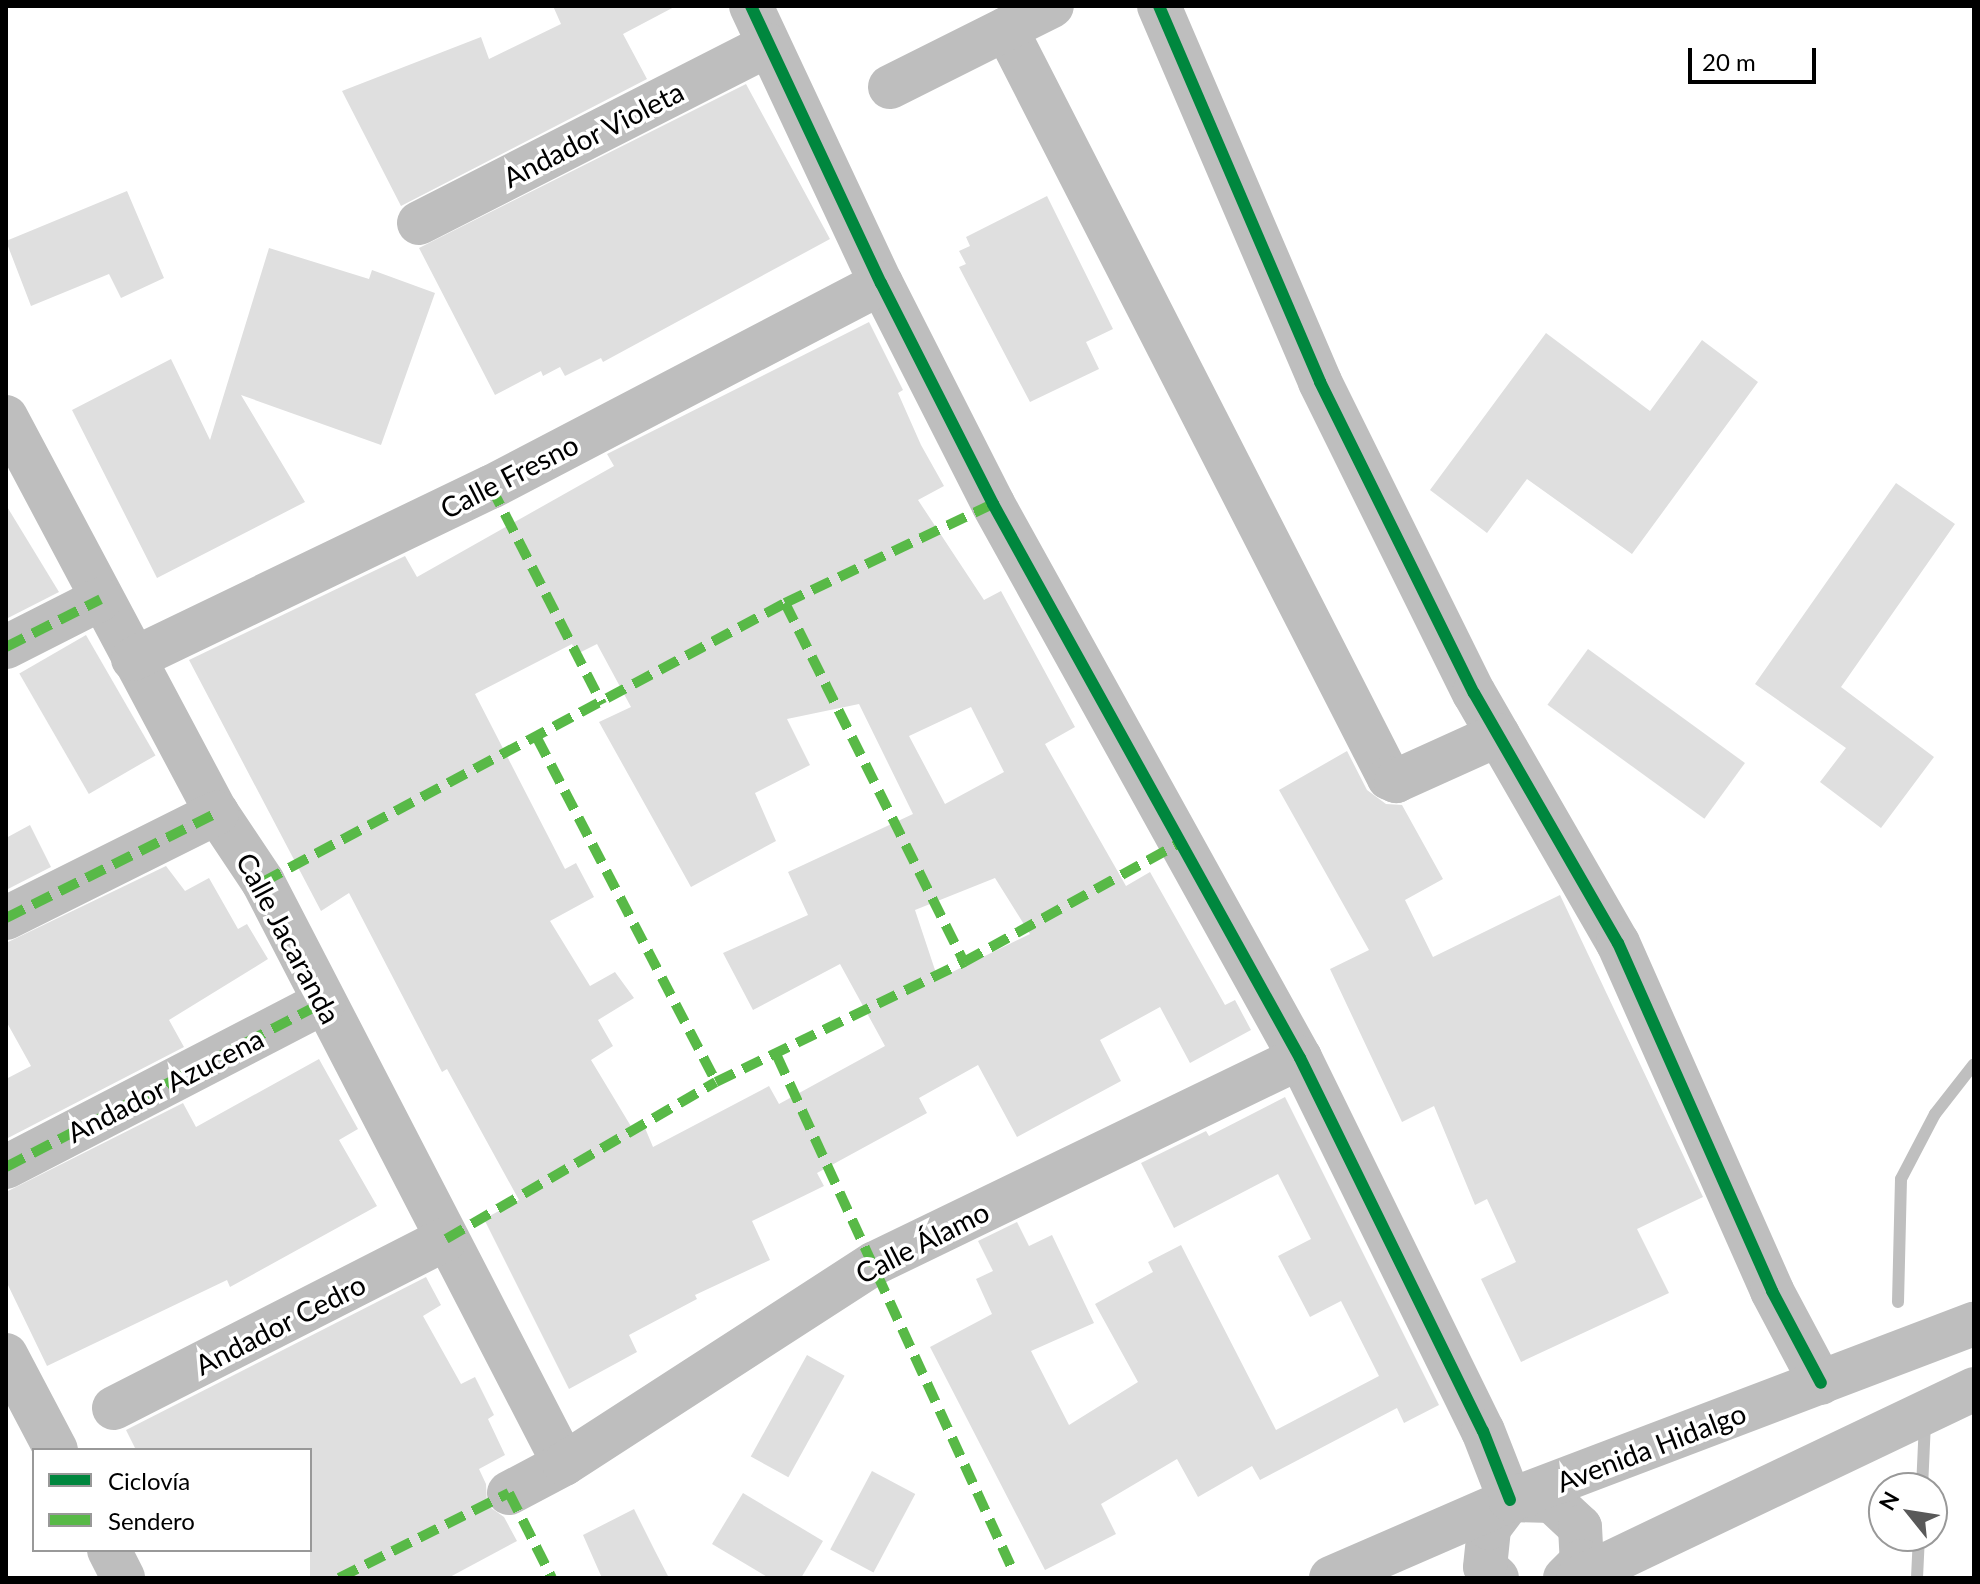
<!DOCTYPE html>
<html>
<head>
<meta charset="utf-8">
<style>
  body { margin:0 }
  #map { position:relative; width:1980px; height:1584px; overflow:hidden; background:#fff; font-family:Lato,sans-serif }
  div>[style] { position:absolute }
  .stream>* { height:12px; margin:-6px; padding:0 6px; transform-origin:6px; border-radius:6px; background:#bfbfbf }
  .building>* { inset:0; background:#dfdfdf; transform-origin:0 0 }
  .street>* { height:44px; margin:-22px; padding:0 22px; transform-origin:22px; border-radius:22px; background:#bebebe }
  .primary>* { height:44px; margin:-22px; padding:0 22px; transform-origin:22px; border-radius:22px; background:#bebebe }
  .quiet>* { height:10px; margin-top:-5px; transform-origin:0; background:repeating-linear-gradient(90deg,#58b947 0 20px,transparent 0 30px) }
  .cycleway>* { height:12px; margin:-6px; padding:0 6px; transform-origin:6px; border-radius:6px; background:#00873e }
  span { translate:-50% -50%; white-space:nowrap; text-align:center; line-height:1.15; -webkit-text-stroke:7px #fff; paint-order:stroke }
  .street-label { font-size:28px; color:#000 }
  .frame { position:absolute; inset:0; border:8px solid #000; pointer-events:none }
  .legend { position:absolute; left:32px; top:1448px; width:280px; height:104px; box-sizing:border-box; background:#fff; border:2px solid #999; margin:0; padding:10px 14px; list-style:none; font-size:24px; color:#000 }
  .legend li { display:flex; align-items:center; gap:16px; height:40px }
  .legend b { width:40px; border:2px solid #999 }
  .north { position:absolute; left:1868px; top:1472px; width:80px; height:80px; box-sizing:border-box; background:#fff; border:2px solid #999; border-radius:50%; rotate:300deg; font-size:22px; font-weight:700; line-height:32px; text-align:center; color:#000 }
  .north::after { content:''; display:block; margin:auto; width:28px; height:36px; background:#595959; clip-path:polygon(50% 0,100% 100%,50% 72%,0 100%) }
  .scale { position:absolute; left:1688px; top:48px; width:128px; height:36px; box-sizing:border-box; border:4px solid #000; border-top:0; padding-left:10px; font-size:24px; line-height:28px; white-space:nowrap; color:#000; -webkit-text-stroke:6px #fff; paint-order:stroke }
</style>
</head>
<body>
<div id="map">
  <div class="stream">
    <i style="left:1898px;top:1302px;width:123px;rotate:-88.6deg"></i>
    <i style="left:1901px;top:1179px;width:73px;rotate:-62.4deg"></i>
    <i style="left:1935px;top:1114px;width:63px;rotate:-52deg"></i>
    <i style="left:1922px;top:1488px;width:65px;rotate:-87.4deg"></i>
    <i style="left:1917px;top:1578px;width:42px;rotate:-87.3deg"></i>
  </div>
  <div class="building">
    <i style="clip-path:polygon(553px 6px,676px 6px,623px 34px,647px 79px,401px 206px,342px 91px,481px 37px,489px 59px,561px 24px)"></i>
    <i style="clip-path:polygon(746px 84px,830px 239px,603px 362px,601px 358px,565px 376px,560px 367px,543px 376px,541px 371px,495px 395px,419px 248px)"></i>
    <i style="clip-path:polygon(127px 191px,164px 278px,121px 298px,109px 274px,31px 306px,6px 241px)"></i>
    <i style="clip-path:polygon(1047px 196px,1113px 329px,1086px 342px,1099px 369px,1030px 402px,959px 267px,966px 264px,959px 251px,970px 246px,966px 237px)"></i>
    <i style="clip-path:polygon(269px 248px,369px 279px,372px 270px,435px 293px,381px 445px,241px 395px,305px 502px,157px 578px,72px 410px,171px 359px,210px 440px)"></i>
    <i style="clip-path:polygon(evenodd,869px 322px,903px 390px,898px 393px,921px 445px,944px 486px,918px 500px,984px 600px,1001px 591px,1075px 727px,1045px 744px,1126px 886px,1150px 872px,1225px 1005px,1235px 1000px,1251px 1030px,1190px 1063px,1160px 1007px,1100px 1040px,1121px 1081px,1017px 1137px,978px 1065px,919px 1098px,927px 1113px,817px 1173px,824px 1186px,752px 1221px,770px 1260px,695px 1295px,697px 1299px,629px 1335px,637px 1352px,569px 1389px,484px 1219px,519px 1200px,447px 1069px,442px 1072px,349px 893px,321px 911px,189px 660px,405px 556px,417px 577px,614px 466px,607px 454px,869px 322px,572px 644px,577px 654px,597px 644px,631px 707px,599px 722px,691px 887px,776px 841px,755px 793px,810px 765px,787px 719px,859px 704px,913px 814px,788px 872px,808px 915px,723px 953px,753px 1010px,840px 964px,885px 1046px,779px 1104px,769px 1086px,653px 1147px,645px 1128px,635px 1133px,591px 1060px,613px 1046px,598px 1020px,634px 998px,615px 972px,590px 986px,550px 921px,594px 897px,576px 863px,565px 869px,475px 694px,572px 644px,869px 322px,971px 707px,1004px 772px,945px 804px,909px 736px,971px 707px,869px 322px,995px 878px,1030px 934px,938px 979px,915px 910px,995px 878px)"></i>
    <i style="clip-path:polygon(1546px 333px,1650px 411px,1702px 340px,1758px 382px,1632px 554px,1527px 479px,1487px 533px,1430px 490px)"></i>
    <i style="clip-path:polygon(1896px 483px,1955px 524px,1841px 687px,1934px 757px,1881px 828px,1820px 782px,1846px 748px,1755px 684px)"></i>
    <i style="clip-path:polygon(6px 505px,59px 592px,6px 619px)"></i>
    <i style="left:86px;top:635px;width:139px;height:77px;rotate:60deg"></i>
    <i style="left:1588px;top:649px;width:194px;height:69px;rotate:36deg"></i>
    <i style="clip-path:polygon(1347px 751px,1367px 790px,1386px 804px,1402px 805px,1443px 879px,1405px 900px,1433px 957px,1560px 895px,1703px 1197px,1637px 1229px,1669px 1293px,1521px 1362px,1481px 1279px,1516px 1262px,1487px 1199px,1475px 1205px,1434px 1106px,1402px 1122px,1330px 969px,1369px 950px,1279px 790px)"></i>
    <i style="clip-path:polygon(30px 825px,51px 867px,6px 890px,6px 838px)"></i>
    <i style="clip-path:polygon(166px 866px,185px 891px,209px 878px,238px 929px,247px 924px,268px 959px,169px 1020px,184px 1047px,6px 1139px,6px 1079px,31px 1066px,6px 1021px,6px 943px)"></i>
    <i style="clip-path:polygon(319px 1059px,358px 1129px,339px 1140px,377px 1206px,230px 1287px,227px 1280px,47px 1366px,6px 1281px,6px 1192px,183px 1103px,196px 1127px)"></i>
    <i style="clip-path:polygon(1285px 1097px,1439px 1405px,1404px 1423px,1397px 1408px,1260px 1480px,1252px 1466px,1198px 1497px,1177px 1459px,1101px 1504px,1116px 1534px,1045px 1570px,930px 1347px,992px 1314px,976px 1279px,993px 1271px,978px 1241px,1017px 1222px,1029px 1246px,1052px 1235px,1094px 1323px,1031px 1351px,1069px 1425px,1138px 1382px,1095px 1304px,1153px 1272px,1148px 1262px,1181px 1245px,1276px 1430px,1379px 1376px,1341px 1301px,1310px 1317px,1278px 1256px,1311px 1239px,1278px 1174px,1174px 1228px,1141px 1163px,1206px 1131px,1209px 1136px)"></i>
    <i style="clip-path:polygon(426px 1277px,441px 1305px,423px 1316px,461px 1384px,475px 1377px,494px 1415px,488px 1419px,505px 1455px,479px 1469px,486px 1484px,487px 1505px,504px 1517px,517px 1541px,448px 1578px,310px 1578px,310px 1450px,136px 1450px,126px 1430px)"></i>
    <i style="left:807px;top:1355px;width:43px;height:116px;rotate:29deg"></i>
    <i style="left:872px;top:1471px;width:49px;height:89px;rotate:28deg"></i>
    <i style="clip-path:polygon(743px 1493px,823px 1541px,801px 1578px,769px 1578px,712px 1544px)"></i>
    <i style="clip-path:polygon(634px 1509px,655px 1551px,669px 1578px,602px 1578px,583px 1535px)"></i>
  </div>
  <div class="street">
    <i style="left:751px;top:6px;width:306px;rotate:64.9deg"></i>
    <i style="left:881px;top:283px;width:248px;rotate:63.1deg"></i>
    <i style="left:993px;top:504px;width:633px;rotate:61.01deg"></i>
    <i style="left:1300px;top:1058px;width:415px;rotate:63.9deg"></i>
    <i style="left:1483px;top:1431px;width:74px;rotate:68.6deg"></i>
    <i style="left:1159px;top:6px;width:409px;rotate:66.8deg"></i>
    <i style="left:1320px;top:382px;width:347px;rotate:63.7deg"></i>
    <i style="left:1474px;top:693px;width:289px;rotate:60.1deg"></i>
    <i style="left:1618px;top:943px;width:381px;rotate:66.1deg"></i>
    <i style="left:1772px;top:1291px;width:104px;rotate:62deg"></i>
    <i style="left:1006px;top:29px;width:841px;rotate:62.92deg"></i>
    <i style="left:1389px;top:778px;width:8px;rotate:23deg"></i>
    <i style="left:1396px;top:781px;width:112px;rotate:-24.3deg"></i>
    <i style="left:890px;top:87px;width:181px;rotate:-26.6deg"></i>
    <i style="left:419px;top:223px;width:392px;rotate:-27deg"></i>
    <i style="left:6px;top:417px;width:449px;rotate:62deg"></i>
    <i style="left:217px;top:813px;width:83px;rotate:56.3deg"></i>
    <i style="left:263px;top:882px;width:655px;rotate:62.65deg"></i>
    <i style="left:6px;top:647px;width:106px;rotate:-26.8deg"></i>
    <i style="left:133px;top:659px;width:397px;rotate:-25.7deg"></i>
    <i style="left:491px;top:487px;width:440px;rotate:-27.6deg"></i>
    <i style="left:6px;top:918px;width:236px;rotate:-26.5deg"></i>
    <i style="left:6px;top:1167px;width:358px;rotate:-27.4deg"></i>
    <i style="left:6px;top:1355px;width:107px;rotate:62.2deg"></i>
    <i style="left:114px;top:1408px;width:373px;rotate:-27deg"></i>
    <i style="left:509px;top:1493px;width:62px;rotate:-27.8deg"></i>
    <i style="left:564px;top:1464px;width:370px;rotate:-32.9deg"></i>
    <i style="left:875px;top:1263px;width:472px;rotate:-25.8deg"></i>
    <i style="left:1510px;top:1500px;width:42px;rotate:1.4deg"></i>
    <i style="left:1552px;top:1501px;width:38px;rotate:43deg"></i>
    <i style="left:1580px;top:1527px;width:34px;rotate:87deg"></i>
    <i style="left:1582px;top:1561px;width:24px;rotate:135deg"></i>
    <i style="left:109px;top:1550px;width:31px;rotate:63deg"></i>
    <i style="left:1497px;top:1578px;width:16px;rotate:-137deg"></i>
    <i style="left:1485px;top:1567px;width:39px;rotate:-84deg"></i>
    <i style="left:1489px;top:1528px;width:35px;rotate:-53deg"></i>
  </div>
  <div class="primary">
    <i style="left:1331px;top:1578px;width:195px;rotate:-23.5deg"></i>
    <i style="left:1510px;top:1500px;width:496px;rotate:-20.8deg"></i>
    <i style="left:1578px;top:1578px;width:439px;rotate:-25.5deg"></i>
  </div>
  <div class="quiet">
    <i style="left:491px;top:487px;width:244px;rotate:62.9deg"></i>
    <i style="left:785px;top:603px;width:401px;rotate:63.5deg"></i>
    <i style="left:6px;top:647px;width:106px;rotate:-26.8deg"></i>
    <i style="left:537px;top:738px;width:388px;rotate:62.5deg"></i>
    <i style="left:263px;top:882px;width:592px;rotate:-28.12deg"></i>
    <i style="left:785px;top:603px;width:230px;rotate:-25.5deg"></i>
    <i style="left:6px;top:918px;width:236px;rotate:-26.5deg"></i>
    <i style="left:777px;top:1056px;width:569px;rotate:65.37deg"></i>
    <i style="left:6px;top:1167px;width:358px;rotate:-27.4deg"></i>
    <i style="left:446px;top:1239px;width:312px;rotate:-30.2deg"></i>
    <i style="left:716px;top:1082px;width:276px;rotate:-25.8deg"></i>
    <i style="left:964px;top:962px;width:247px;rotate:-28.9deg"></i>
    <i style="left:339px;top:1578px;width:190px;rotate:-26.6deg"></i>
    <i style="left:509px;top:1493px;width:95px;rotate:63.2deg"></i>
  </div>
  <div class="cycleway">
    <i style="left:751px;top:6px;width:306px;rotate:64.9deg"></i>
    <i style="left:881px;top:283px;width:248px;rotate:63.1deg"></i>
    <i style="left:993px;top:504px;width:633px;rotate:61.01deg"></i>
    <i style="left:1300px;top:1058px;width:415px;rotate:63.9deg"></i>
    <i style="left:1483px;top:1431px;width:74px;rotate:68.6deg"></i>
    <i style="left:1159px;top:6px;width:409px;rotate:66.8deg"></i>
    <i style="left:1320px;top:382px;width:347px;rotate:63.7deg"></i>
    <i style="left:1474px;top:693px;width:289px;rotate:60.1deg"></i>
    <i style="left:1618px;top:943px;width:381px;rotate:66.1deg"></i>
    <i style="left:1772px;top:1291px;width:104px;rotate:62deg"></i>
  </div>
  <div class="street-label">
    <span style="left:593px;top:134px;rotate:-27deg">Andador Violeta</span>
    <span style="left:509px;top:476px;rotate:-27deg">Calle Fresno</span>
    <span style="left:289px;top:938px;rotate:62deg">Calle Jacaranda</span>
    <span style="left:165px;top:1085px;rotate:-27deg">Andador Azucena</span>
    <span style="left:922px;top:1242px;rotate:-27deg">Calle Álamo</span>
    <span style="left:280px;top:1324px;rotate:-27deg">Andador Cedro</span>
    <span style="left:1651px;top:1447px;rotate:-21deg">Avenida Hidalgo</span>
  </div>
  <div class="frame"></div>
  <ul class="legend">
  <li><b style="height:10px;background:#00873e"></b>Ciclovía</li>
  <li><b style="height:10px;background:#58b947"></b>Sendero</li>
  </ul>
  <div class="north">N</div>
  <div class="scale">20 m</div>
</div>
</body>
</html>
